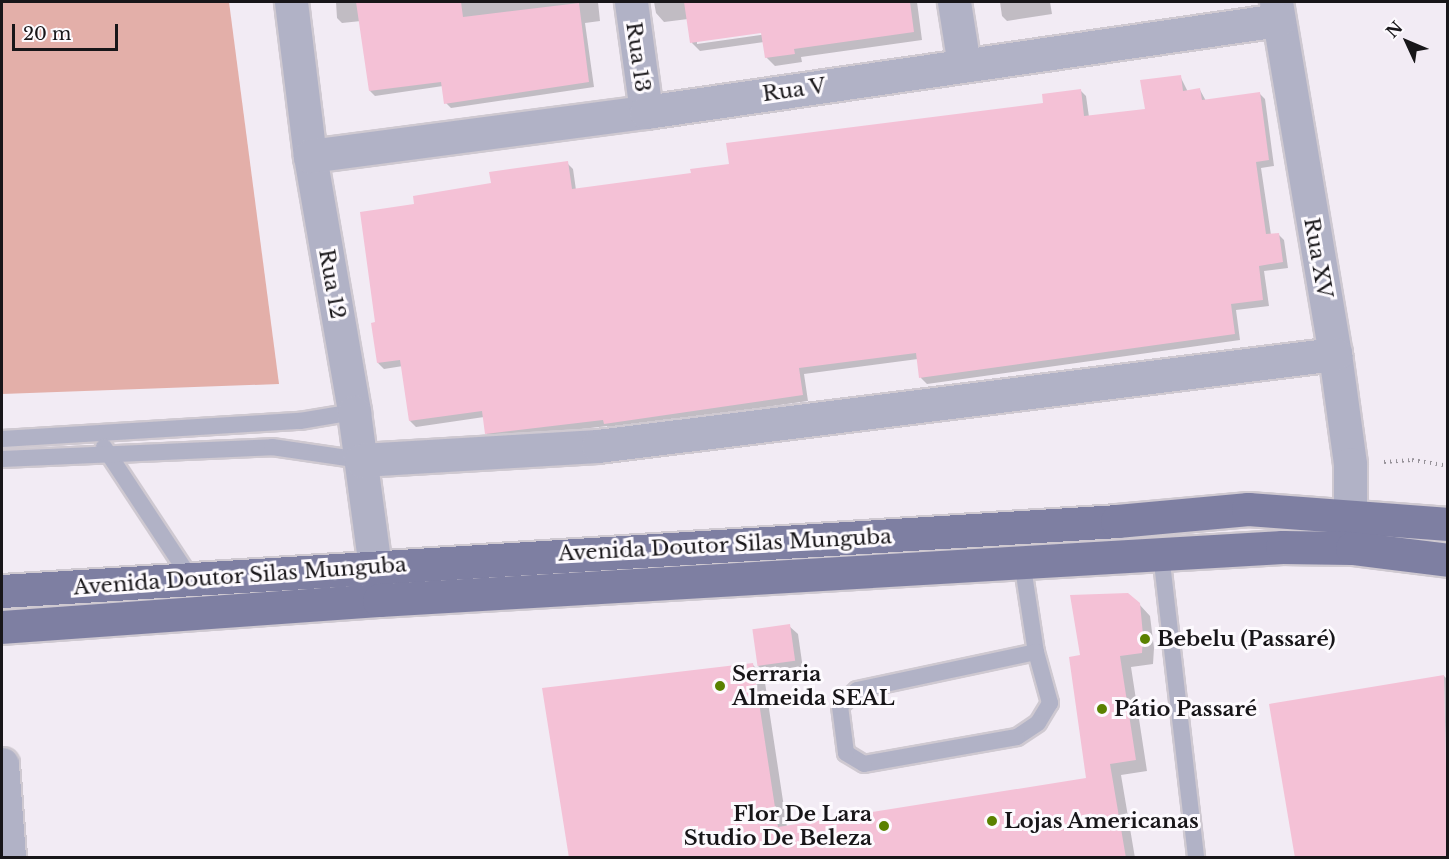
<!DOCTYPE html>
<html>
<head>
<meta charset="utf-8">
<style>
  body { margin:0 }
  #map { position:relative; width:1449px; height:859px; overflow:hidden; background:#f2ebf4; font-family:"Libre Baskerville",serif }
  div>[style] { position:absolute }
  .green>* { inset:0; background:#e3afa9 }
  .shadow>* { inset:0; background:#0003 }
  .building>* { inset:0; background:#f4c1d6; transform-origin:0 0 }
  .path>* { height:4px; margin-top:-2px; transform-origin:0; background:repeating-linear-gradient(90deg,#969198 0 1.5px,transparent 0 6px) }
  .roads { filter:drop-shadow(2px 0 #cfc9d1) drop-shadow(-2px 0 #cfc9d1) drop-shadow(0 2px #cfc9d1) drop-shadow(0 -2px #cfc9d1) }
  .service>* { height:16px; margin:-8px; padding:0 8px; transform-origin:8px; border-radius:8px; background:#b1b2c6 }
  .minor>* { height:33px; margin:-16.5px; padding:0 16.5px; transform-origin:16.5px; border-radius:16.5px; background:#b1b2c6 }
  .primary>* { height:33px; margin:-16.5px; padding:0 16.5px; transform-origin:16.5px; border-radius:16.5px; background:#7e7fa2 }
  .dots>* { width:16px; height:16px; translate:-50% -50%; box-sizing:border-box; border:3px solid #fdfafe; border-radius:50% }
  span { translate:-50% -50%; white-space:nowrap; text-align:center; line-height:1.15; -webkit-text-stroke:6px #fdfafe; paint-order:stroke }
  .street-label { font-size:21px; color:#181619 }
  .poi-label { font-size:21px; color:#181619; font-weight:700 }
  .left { translate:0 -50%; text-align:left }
  .right { translate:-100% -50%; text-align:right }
  .frame { position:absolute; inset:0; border:3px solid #181619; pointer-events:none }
  .north { position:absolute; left:1377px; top:12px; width:60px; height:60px; -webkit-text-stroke:4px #fdfafe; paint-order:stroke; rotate:314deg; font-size:16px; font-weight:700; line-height:24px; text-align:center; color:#181619 }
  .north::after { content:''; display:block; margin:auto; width:21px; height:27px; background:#181619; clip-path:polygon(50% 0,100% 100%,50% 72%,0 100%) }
  .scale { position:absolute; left:12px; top:24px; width:106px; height:27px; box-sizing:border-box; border:3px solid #181619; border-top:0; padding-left:8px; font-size:18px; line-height:21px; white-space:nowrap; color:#181619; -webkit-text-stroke:4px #fdfafe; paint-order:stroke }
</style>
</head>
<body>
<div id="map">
  <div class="green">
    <i style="clip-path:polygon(2px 2px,229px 2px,279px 384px,2px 394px)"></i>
  </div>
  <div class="shadow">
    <i style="clip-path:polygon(336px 2px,598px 2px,600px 21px,585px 23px,594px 87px,451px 108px,446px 103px,443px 86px,375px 96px,370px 91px,361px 21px,342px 23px,337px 18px)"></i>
    <i style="clip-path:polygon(evenodd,654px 2px,917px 2px,922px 40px,801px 57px,802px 62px,775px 66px,766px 57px,764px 42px,700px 51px,692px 43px,688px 19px,664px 22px,656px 13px,654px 2px,768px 31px,768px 34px,697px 44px,697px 41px,768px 31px)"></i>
    <i style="clip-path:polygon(1000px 2px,1050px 2px,1052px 14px,1007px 21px,1002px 16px)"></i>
    <i style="clip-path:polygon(1180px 76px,1188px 92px,1200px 90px,1206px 101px,1259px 93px,1265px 99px,1274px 166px,1261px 168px,1271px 235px,1278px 234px,1284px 240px,1288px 268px,1264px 271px,1269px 306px,1236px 310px,1240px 340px,927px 384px,921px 378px,918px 359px,804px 374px,808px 401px,611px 429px,608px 426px,492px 439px,486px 433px,484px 417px,416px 427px,410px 421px,403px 366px,384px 369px,378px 363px,377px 324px,416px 206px,567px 163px,573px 169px,576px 190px,692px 175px,1044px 104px,1080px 90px,1086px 96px,1089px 117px,1147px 110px)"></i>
    <i style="clip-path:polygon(1139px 604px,1150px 616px,1154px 648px,1153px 664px,1131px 667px,1147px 771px,1121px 775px,1135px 858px,571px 858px,753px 665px,764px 676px,787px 827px,1088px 779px,1082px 656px)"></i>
    <i style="clip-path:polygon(789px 626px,798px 634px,803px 669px,767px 674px,758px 666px)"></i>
    <i style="clip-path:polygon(1444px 676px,1448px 680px,1448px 858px)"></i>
  </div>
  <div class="building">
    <i style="clip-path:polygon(356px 2px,461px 2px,463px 17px,579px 3px,589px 82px,444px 104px,441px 82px,369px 91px)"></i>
    <i style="clip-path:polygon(684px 2px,910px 2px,914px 32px,794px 49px,795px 54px,765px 58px,761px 33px,690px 43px)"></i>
    <i style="clip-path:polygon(1181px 75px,1183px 91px,1200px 88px,1202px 100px,1260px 92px,1269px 160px,1256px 162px,1266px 234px,1279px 233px,1283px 262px,1259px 266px,1263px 300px,1231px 304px,1235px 334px,919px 378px,916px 353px,799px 368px,803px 395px,604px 424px,603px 420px,485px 434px,482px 411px,409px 421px,400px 360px,377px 363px,371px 323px,375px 322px,360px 212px,414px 204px,413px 196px,491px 183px,489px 172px,568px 161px,572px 189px,691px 173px,690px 169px,729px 164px,726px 143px,1043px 103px,1042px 94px,1081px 89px,1084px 116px,1145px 109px,1140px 80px)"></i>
    <i style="clip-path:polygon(1128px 593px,1140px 603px,1143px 635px,1142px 653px,1120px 656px,1136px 760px,1110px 764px,1126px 858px,569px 858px,542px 688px,753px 663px,778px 827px,1086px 778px,1069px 657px,1080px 655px,1070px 595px)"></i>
    <i style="left:790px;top:624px;width:37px;height:38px;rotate:82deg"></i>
    <i style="clip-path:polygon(1444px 675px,1448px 858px,1295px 858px,1269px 704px)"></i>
  </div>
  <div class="path">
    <i style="left:1384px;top:462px;width:28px;rotate:-4deg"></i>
    <i style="left:1412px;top:460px;width:36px;rotate:9deg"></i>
  </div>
  <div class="roads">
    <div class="service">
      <i style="left:2px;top:439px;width:299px;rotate:-3.5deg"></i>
      <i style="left:300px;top:421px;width:55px;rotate:-9.5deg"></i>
      <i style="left:104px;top:447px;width:158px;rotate:56.6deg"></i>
      <i style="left:2px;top:459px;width:270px;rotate:-2.5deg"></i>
      <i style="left:272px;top:447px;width:90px;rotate:8.3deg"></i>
      <i style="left:1161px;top:554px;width:306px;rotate:83.4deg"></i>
      <i style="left:1022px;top:561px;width:92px;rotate:81.3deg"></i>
      <i style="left:1036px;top:652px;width:53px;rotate:74.6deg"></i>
      <i style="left:1050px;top:703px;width:23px;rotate:121deg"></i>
      <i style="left:1038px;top:723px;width:25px;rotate:146deg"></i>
      <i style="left:1017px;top:737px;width:155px;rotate:170deg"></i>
      <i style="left:864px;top:764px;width:21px;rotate:-149deg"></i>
      <i style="left:846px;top:753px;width:47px;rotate:-97.3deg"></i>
      <i style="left:840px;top:706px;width:23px;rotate:-43deg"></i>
      <i style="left:857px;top:690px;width:183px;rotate:-12deg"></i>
    </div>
    <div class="minor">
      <i style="left:291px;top:2px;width:155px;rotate:83deg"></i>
      <i style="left:310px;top:156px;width:260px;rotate:80.2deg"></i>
      <i style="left:354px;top:412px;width:156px;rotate:82.3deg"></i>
      <i style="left:631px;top:2px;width:111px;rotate:82.2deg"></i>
      <i style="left:954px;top:2px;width:64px;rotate:81deg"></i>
      <i style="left:1276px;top:2px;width:357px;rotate:80.5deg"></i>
      <i style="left:1335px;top:354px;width:111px;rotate:82.2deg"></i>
      <i style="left:1350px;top:464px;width:51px;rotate:90deg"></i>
      <i style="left:310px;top:156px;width:339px;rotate:-7.5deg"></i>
      <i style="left:646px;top:112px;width:639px;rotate:-8.28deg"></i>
      <i style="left:361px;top:460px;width:237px;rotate:-3.4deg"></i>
      <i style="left:598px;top:446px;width:743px;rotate:-7.12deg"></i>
      <i style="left:2px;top:764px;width:94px;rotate:85.7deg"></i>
    </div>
    <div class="primary">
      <i style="left:2px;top:591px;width:1117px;rotate:-3.59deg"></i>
      <i style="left:1117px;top:521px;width:132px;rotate:-5.2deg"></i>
      <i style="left:1248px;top:509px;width:201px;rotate:4.3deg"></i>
      <i style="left:2px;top:627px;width:378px;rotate:-4.1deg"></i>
      <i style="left:379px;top:600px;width:905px;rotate:-3.36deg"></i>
      <i style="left:1282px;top:547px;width:70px;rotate:0.8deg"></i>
      <i style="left:1352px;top:548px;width:97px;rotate:7.1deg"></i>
    </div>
  </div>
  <div class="dots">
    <i style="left:1145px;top:639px;background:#5a8100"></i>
    <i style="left:720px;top:686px;background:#5a8100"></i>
    <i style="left:1102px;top:709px;background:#5a8100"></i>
    <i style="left:992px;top:821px;background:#5a8100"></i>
    <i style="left:884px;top:826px;background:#5a8100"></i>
  </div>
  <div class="street-label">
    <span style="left:638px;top:57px;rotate:82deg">Rua 13</span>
    <span style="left:794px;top:90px;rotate:-8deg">Rua V</span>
    <span style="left:1318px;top:258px;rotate:80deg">Rua XV</span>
    <span style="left:332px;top:284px;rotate:80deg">Rua 12</span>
    <span style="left:725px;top:545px;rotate:-3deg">Avenida Doutor Silas Munguba</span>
    <span style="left:240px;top:576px;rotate:-4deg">Avenida Doutor Silas Munguba</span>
  </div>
  <div class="poi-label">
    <span class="left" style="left:1157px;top:639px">Bebelu (Passaré)</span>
    <span class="left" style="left:732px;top:686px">Serraria<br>Almeida SEAL</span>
    <span class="left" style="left:1114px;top:709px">Pátio Passaré</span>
    <span class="right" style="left:872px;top:826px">Flor De Lara<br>Studio De Beleza</span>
    <span class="left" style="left:1004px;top:821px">Lojas Americanas</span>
  </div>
  <div class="frame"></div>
  <div class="north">N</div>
  <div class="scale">20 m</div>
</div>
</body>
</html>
